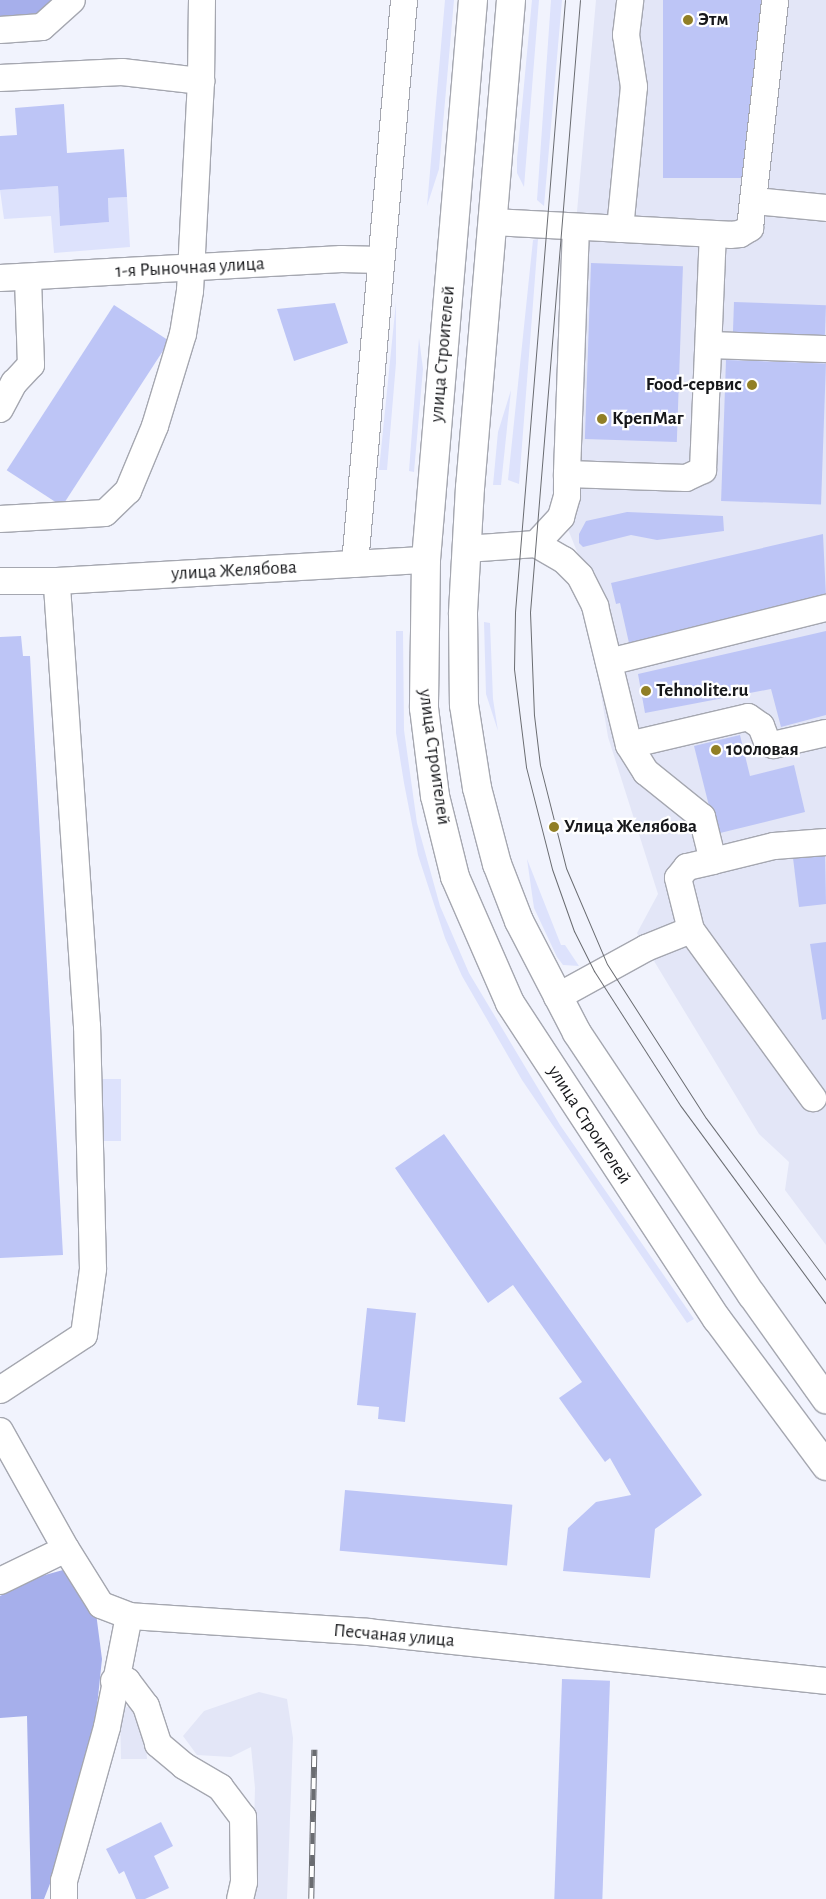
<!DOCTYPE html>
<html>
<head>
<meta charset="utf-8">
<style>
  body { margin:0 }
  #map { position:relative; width:826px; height:1899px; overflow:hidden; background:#f1f3fd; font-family:"Alegreya Sans",sans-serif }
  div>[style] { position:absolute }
  .built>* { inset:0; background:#e3e6f7 }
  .green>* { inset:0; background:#dde2fc; transform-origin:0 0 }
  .forest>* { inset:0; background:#a6afeb }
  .building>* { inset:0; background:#bdc5f6; transform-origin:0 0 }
  .roads { filter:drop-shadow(1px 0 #a5a7b0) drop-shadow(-1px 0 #a5a7b0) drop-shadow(0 1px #a5a7b0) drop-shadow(0 -1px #a5a7b0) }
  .minor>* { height:26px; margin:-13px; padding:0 13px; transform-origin:13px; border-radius:13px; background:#fff }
  .major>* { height:28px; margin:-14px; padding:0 14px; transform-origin:14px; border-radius:14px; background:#fff }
  .tram>* { height:1px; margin:-0.5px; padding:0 0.5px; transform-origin:0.5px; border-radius:0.5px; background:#6a6c71 }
  .rail>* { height:5.5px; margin-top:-2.75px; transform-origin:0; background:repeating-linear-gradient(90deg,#fff 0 11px,#6a6c71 0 22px); box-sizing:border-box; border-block:1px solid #6a6c71 }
  .dots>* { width:14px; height:14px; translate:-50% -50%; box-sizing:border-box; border:2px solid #fff; border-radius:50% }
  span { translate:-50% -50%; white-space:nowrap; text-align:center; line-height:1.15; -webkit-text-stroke:4.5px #fff; paint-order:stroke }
  .poi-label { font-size:19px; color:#17181b; font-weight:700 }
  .left { translate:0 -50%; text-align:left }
  .right { translate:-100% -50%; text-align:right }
  .street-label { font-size:19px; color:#17181b }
</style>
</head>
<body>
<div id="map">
  <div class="built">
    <i style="clip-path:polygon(596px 0,826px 0,826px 1245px,785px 1190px,789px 1162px,759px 1134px,637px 933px,658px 894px,608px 737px,578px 554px,552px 490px)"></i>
    <i style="clip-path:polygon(259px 1692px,287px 1699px,293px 1738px,287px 1899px,252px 1899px,255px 1788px,251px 1747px,231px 1757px,197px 1755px,183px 1736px,204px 1711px)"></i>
    <i style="clip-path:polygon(137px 1706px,145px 1733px,147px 1759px,121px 1759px,120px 1708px)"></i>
  </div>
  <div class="green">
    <i style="clip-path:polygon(445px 0,454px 0,439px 169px,427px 206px)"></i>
    <i style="clip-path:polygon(532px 0,539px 0,524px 187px,517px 173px,517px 159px)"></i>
    <i style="clip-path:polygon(551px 0,562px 0,544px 206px,537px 200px)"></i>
    <i style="clip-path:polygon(58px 186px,60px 226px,109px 222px,108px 198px,127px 197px,130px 247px,54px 253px,51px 216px,4px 219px,0 190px)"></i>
    <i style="clip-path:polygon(538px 239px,519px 484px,508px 480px,533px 240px)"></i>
    <i style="clip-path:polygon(396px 302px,396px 363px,387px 470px,379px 470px)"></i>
    <i style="clip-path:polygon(419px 338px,423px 369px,414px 472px,409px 471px)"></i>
    <i style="clip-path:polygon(511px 390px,501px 485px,493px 485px,498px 432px)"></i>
    <i style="clip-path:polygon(484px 622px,490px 623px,493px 699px,498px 731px,486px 694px)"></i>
    <i style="clip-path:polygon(396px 631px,403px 631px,404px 730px,417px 823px,440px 906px,469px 973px,560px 1125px,694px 1319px,687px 1323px,522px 1080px,462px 976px,445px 938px,418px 855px,404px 783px,396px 733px)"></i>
    <i style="clip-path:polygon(527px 859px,561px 945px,565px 945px,579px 966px,563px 965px,557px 957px,534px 908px)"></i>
    <i style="left:102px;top:1079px;width:19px;height:62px"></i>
  </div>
  <div class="forest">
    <i style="clip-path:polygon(0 0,65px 0,50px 13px,0 17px)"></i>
    <i style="clip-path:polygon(63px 1570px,96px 1613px,102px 1659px,96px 1716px,62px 1853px,44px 1899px,31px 1899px,27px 1716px,0 1718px,0 1596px,38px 1577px)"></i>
  </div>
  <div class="building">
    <i style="left:663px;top:0;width:99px;height:178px"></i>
    <i style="clip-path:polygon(64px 104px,67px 153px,124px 149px,127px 197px,108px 198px,109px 222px,60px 226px,58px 186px,0 190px,0 136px,17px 135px,15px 108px)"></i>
    <i style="left:591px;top:263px;width:92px;height:176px;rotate:2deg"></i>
    <i style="left:734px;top:302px;width:92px;height:31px;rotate:2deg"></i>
    <i style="clip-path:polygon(335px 303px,348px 343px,294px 361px,277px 309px)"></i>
    <i style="left:114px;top:305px;width:66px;height:197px;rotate:33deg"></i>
    <i style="left:726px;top:360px;width:100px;height:141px;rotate:2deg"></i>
    <i style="clip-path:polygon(627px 512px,723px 516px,724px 531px,657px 540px,631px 535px,583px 547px,579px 543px,579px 534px,586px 521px)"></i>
    <i style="clip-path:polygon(823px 534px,826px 598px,629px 643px,620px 603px,616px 604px,611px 583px)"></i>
    <i style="clip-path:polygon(826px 631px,826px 715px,781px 727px,771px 689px,645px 713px,638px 674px)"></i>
    <i style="clip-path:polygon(21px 636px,23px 656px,30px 656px,63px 1255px,0 1258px,0 637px)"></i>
    <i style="clip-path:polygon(740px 735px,750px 776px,794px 765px,805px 812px,716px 834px,694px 746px)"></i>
    <i style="clip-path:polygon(825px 854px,826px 904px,799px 907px,793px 858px)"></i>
    <i style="clip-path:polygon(826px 942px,826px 1019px,822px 1020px,810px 944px)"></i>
    <i style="clip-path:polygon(444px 1134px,702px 1495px,655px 1529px,650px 1578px,563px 1571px,568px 1528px,596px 1502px,631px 1495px,610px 1458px,605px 1462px,559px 1398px,582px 1382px,513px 1285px,488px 1303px,395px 1168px)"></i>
    <i style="clip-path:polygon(367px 1308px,416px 1313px,405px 1422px,378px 1419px,379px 1407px,357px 1405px)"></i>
    <i style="left:345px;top:1490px;width:168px;height:61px;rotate:5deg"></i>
    <i style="left:562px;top:1679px;width:48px;height:221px;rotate:2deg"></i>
    <i style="clip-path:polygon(161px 1822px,173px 1846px,154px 1856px,169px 1888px,145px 1899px,136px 1899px,124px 1871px,119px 1874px,106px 1849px)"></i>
  </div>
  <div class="roads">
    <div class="minor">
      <i style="left:0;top:30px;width:42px;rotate:-4.1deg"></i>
      <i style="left:42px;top:27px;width:40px;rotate:-42deg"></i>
      <i style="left:0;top:78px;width:122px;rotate:-2.8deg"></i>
      <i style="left:122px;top:72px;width:80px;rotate:6.5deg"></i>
      <i style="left:755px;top:201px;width:71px;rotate:5.6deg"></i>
      <i style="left:493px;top:222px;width:237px;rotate:3.1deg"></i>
      <i style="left:730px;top:235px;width:10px;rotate:-6deg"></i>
      <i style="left:740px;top:234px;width:12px;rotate:-31deg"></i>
      <i style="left:750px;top:228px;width:229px;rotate:-83.7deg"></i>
      <i style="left:576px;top:227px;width:247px;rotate:92.1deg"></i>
      <i style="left:567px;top:474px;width:119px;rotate:1.9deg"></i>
      <i style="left:686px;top:478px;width:19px;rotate:-25deg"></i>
      <i style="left:703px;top:470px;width:236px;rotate:-87.6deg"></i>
      <i style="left:620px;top:229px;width:143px;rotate:-84.4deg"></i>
      <i style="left:634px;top:87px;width:53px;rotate:-98.7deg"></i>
      <i style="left:626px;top:35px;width:35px;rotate:-83deg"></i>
      <i style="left:0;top:278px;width:342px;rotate:-3.2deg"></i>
      <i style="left:341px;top:259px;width:40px;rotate:1.4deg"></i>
      <i style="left:709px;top:345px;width:117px;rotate:2deg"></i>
      <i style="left:0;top:409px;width:30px;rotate:-62deg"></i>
      <i style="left:14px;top:383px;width:25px;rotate:-47deg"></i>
      <i style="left:31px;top:365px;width:87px;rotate:-92deg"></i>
      <i style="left:0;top:519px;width:105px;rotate:-3.3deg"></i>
      <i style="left:105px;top:513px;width:32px;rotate:-44deg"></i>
      <i style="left:128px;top:491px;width:70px;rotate:-67.4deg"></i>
      <i style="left:155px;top:426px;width:96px;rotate:-73.1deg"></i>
      <i style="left:183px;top:334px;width:44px;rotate:-80.8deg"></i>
      <i style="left:190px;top:291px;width:210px;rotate:-87deg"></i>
      <i style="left:201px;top:81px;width:81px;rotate:-89.3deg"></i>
      <i style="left:536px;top:544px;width:32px;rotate:30deg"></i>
      <i style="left:564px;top:560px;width:23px;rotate:45deg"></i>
      <i style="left:580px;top:576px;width:34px;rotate:63deg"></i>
      <i style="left:595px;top:606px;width:143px;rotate:76.3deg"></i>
      <i style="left:629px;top:745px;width:32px;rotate:58deg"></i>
      <i style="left:646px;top:772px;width:72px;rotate:38.8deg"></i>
      <i style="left:702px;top:817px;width:45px;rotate:76deg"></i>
      <i style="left:713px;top:861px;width:63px;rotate:-13.8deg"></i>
      <i style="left:774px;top:846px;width:52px;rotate:-4.4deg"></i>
      <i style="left:466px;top:549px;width:70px;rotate:-4.1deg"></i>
      <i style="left:536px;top:544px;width:37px;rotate:-47deg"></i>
      <i style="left:561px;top:517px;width:22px;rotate:-74deg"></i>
      <i style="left:567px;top:496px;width:22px;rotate:-90deg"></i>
      <i style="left:355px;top:564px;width:566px;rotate:-85.03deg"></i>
      <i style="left:0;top:581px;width:57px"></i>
      <i style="left:57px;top:581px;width:370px;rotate:-3.3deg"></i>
      <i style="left:609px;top:662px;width:224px;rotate:-14deg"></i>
      <i style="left:629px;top:745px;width:122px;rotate:-13.2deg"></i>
      <i style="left:748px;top:717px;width:16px;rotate:35deg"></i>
      <i style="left:761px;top:726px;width:17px;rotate:69deg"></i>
      <i style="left:767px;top:742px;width:7px;rotate:27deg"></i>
      <i style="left:773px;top:745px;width:54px;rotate:-12.8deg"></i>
      <i style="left:713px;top:861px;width:27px;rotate:167deg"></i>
      <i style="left:687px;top:867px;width:14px;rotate:129deg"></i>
      <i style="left:678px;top:878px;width:54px;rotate:76deg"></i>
      <i style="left:691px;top:930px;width:208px;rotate:54deg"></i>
      <i style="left:557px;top:997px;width:102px;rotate:-28.8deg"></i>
      <i style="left:646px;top:948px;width:48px;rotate:-21.8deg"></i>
      <i style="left:0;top:1390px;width:100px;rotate:-33.2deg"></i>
      <i style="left:84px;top:1335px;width:67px;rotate:-82.2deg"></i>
      <i style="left:93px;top:1269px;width:243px;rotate:-91.4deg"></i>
      <i style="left:87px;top:1026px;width:446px;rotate:-93.9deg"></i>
      <i style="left:0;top:1431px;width:135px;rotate:60.8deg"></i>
      <i style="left:0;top:1581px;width:73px;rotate:-25.9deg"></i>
      <i style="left:66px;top:1549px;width:66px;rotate:58deg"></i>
      <i style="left:101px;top:1605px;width:30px;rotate:21deg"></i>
      <i style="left:129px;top:1616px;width:240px;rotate:3.8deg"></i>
      <i style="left:368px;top:1632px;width:461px;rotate:6.1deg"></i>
      <i style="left:114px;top:1681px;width:13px"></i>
      <i style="left:127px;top:1681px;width:31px;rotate:53deg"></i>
      <i style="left:146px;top:1706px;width:40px;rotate:72deg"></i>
      <i style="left:158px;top:1744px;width:34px;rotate:40deg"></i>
      <i style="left:184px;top:1766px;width:42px;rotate:30.3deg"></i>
      <i style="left:220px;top:1787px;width:38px;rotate:53deg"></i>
      <i style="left:243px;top:1817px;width:65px;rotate:89.1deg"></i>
      <i style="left:244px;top:1882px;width:17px;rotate:103deg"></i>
      <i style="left:64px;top:1899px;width:18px;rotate:-90deg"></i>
      <i style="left:64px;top:1881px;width:160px;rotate:-74.4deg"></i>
      <i style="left:107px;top:1727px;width:113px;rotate:-78.8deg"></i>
    </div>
    <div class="major">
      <i style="left:473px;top:0;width:562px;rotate:94.8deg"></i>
      <i style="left:426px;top:560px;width:148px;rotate:90.8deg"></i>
      <i style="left:424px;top:708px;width:89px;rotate:82.9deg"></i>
      <i style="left:435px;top:796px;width:83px;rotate:76.1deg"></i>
      <i style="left:455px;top:877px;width:137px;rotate:66.4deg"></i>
      <i style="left:510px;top:1003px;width:378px;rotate:56.8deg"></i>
      <i style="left:717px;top:1319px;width:183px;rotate:53.4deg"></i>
      <i style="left:511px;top:0;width:489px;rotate:94.8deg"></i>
      <i style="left:470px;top:487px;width:127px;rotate:93.2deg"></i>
      <i style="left:463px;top:614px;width:91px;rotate:89.4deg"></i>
      <i style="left:464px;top:705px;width:84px;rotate:81.1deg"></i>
      <i style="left:477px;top:788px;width:79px;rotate:75.3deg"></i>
      <i style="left:497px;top:864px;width:61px;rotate:68.9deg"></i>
      <i style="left:519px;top:921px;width:126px;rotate:62.6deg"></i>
      <i style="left:577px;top:1033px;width:315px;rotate:56.3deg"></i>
      <i style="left:752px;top:1295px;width:128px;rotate:54.6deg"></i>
    </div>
  </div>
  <div class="tram">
    <i style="left:565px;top:0;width:614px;rotate:94.67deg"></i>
    <i style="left:515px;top:612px;width:57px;rotate:91deg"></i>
    <i style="left:514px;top:669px;width:99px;rotate:83deg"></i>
    <i style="left:526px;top:767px;width:105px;rotate:75.7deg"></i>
    <i style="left:552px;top:869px;width:66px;rotate:70.5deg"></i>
    <i style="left:574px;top:931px;width:45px;rotate:63.4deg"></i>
    <i style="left:594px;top:971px;width:159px;rotate:57.3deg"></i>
    <i style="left:680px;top:1105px;width:247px;rotate:53.7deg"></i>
    <i style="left:580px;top:0;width:614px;rotate:94.67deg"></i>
    <i style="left:530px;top:612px;width:103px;rotate:87.8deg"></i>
    <i style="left:534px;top:715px;width:50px;rotate:83.2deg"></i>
    <i style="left:540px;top:765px;width:106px;rotate:75.8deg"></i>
    <i style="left:566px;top:868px;width:104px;rotate:66.9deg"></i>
    <i style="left:607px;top:964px;width:183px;rotate:57.3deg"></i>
    <i style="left:706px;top:1118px;width:202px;rotate:53.5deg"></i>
  </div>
  <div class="rail">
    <i style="left:311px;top:1899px;width:149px;rotate:-88.8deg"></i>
  </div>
  <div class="dots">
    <i style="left:688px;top:20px;background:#917f26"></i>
    <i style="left:752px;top:385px;background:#917f26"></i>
    <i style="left:602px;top:419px;background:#917f26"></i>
    <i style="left:646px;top:691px;background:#917f26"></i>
    <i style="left:716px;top:750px;background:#917f26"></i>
    <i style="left:554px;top:827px;background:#917f26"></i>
  </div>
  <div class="poi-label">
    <span class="left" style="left:698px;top:20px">Этм</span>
    <span class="right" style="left:742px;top:385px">Food-сервис</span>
    <span class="left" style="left:612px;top:419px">КрепМаг</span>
    <span class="left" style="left:656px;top:691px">Tehnolite.ru</span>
    <span class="left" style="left:726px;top:750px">100ловая</span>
    <span class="left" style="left:564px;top:827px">Улица Желябова</span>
  </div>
  <div class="street-label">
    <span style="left:190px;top:268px;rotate:-3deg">1-я Рыночная улица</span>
    <span style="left:443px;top:354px;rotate:-85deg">улица Строителей</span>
    <span style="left:234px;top:571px;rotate:-3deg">улица Желябова</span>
    <span style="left:434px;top:757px;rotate:82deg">улица Строителей</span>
    <span style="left:589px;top:1125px;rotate:57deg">улица Строителей</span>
    <span style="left:394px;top:1636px;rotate:5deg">Песчаная улица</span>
  </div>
</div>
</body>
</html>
